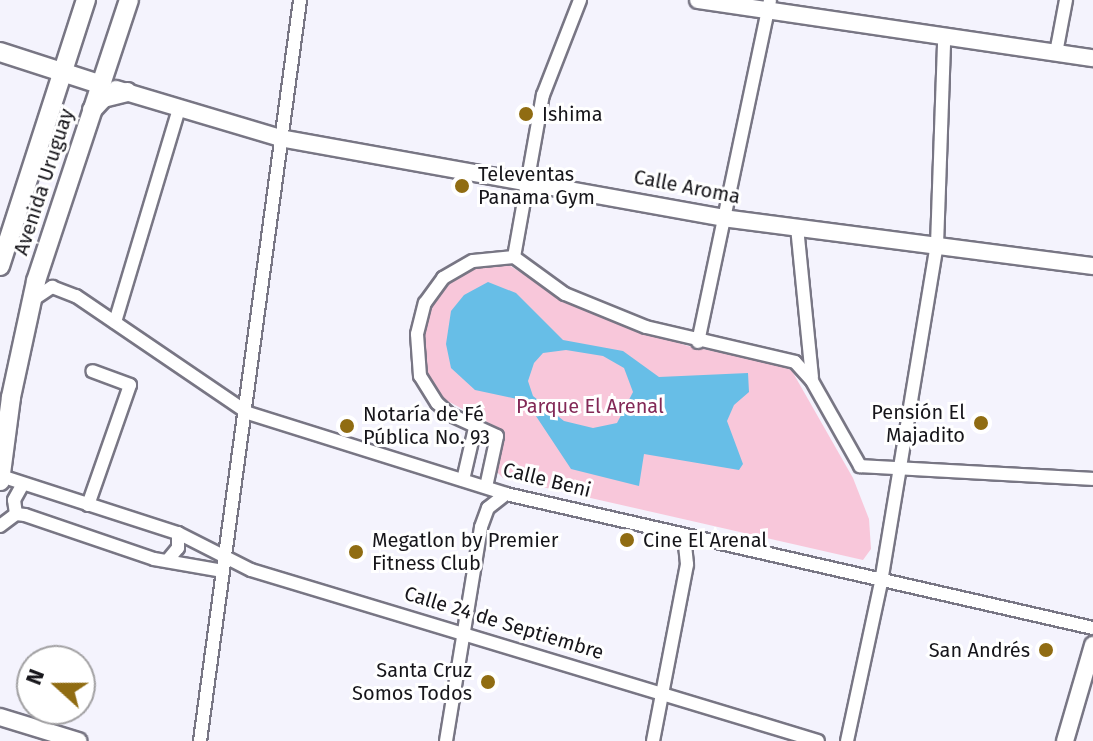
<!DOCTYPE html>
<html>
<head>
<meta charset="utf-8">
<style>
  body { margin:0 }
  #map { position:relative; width:1093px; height:741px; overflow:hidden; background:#f4f3fd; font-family:"Fira Sans",sans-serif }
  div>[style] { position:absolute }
  .green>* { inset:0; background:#f8c7da }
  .water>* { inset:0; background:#67bee7 }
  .roads { filter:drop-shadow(2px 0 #787684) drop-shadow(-2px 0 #787684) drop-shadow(0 2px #787684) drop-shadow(0 -2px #787684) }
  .minor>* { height:12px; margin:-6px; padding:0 6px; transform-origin:6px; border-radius:6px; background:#fff }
  .tertiary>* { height:16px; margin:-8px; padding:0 8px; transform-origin:8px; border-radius:8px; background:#fff }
  .secondary>* { height:18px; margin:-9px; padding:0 9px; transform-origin:9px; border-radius:9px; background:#fff }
  .dots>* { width:22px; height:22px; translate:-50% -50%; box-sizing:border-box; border:4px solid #fff; border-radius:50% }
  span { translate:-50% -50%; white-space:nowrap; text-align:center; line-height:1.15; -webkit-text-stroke:6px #fff; paint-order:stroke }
  .poi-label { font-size:20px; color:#16151a }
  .left { translate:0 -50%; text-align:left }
  .right { translate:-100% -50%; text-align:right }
  .street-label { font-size:20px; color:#16151a }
  .park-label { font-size:20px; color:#832957 }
  .north { position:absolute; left:16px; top:645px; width:80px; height:80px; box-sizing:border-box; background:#fff; border:2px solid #a2a1a3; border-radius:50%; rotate:291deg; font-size:22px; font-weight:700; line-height:32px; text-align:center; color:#16151a }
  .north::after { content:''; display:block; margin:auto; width:28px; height:36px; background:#906c12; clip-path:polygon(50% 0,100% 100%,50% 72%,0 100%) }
</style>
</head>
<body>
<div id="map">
  <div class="green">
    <i style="clip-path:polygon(501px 260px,561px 298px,641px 331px,688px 346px,783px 365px,792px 371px,853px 478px,869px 519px,871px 549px,863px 560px,503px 478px,497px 472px,504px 431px,440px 397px,426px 378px,422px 342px,429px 304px,440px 288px,475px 265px)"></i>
  </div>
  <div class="water">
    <i style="clip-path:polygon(evenodd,488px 282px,516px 293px,563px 340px,623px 351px,659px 377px,748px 373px,749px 392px,734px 405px,727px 421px,743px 464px,739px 470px,644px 454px,639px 486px,571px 469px,526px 401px,475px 390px,451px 368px,446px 344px,451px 311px,464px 295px,488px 282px,566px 350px,603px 356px,624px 368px,633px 392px,617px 423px,593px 428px,564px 421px,533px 396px,528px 381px,534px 363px,543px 353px,566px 350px)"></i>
  </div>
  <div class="roads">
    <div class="minor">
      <i style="left:1056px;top:53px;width:54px;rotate:-79.3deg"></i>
      <i style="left:797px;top:227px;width:151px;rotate:84.3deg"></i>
      <i style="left:514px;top:257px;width:63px;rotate:36deg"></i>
      <i style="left:565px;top:294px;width:87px;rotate:22.2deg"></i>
      <i style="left:646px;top:327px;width:153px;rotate:13.2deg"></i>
      <i style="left:795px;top:362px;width:25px;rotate:48deg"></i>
      <i style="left:812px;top:381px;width:98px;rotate:60.5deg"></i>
      <i style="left:860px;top:466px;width:233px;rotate:3.2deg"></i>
      <i style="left:514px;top:257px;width:165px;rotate:-79.9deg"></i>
      <i style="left:543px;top:95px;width:102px;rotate:-68.7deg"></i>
      <i style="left:34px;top:299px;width:22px;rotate:-34deg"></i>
      <i style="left:52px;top:287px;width:26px;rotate:21deg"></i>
      <i style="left:76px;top:296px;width:208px;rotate:34.2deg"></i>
      <i style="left:248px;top:413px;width:270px;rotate:17.4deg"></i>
      <i style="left:506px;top:494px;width:602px;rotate:12.86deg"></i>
      <i style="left:115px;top:322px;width:223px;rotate:-73.3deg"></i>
      <i style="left:698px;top:342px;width:349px;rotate:-78.1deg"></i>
      <i style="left:1px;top:476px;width:186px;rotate:17.9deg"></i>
      <i style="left:178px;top:533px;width:82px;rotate:26.9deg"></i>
      <i style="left:251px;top:570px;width:592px;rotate:16.78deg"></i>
      <i style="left:463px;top:480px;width:53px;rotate:-77deg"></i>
      <i style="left:486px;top:487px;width:52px;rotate:-77.8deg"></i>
      <i style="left:497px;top:436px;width:53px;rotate:-155.4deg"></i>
      <i style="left:449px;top:414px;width:16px;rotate:-137deg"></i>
      <i style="left:437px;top:403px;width:32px;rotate:-122deg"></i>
      <i style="left:420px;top:376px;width:42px;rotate:-94.1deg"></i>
      <i style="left:417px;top:334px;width:32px;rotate:-76deg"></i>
      <i style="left:425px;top:303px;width:31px;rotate:-54deg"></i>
      <i style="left:443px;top:278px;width:34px;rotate:-30deg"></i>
      <i style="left:473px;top:261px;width:41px;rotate:-5.6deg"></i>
      <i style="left:88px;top:505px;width:127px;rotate:-70.7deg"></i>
      <i style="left:130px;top:385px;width:40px;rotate:-159.8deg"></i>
      <i style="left:16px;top:514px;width:14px;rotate:-98deg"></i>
      <i style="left:14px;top:500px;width:18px;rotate:-61deg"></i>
      <i style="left:0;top:526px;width:20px;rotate:-37deg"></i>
      <i style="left:16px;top:514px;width:9px;rotate:6deg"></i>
      <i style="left:25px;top:515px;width:136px;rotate:18.8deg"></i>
      <i style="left:154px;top:559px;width:70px;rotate:9.9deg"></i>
      <i style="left:167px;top:561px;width:17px;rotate:-50deg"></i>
      <i style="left:178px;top:548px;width:15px;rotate:-90deg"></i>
      <i style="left:200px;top:741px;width:748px;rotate:-82.31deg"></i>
      <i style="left:446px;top:741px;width:217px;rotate:-80.7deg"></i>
      <i style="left:481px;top:527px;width:20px;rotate:-70deg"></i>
      <i style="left:488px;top:508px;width:23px;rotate:-38deg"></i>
      <i style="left:653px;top:741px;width:180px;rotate:-79.1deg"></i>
      <i style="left:687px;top:564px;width:28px;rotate:-96deg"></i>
      <i style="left:847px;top:741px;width:163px;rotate:-77.9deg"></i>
      <i style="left:881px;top:582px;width:342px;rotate:-80.6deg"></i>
      <i style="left:937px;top:245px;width:205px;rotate:-88deg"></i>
    </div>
    <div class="tertiary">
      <i style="left:698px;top:0;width:399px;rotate:8.4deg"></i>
      <i style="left:116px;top:89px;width:171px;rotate:16.6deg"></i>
      <i style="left:280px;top:138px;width:450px;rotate:10.2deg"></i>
      <i style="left:723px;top:218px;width:373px;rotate:7.4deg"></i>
      <i style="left:0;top:717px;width:82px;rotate:17.1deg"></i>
      <i style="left:1065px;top:741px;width:100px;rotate:-73.7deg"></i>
    </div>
    <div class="secondary">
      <i style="left:0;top:52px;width:104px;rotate:17.9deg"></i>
      <i style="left:92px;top:110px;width:16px;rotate:-47deg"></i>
      <i style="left:103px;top:98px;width:25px;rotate:-14deg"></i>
      <i style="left:0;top:266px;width:280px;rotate:-72.1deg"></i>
      <i style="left:0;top:481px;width:85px;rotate:-82.5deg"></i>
      <i style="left:11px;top:397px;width:119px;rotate:-77.8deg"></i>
      <i style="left:36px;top:281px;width:296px;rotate:-71.7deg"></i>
    </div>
  </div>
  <div class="dots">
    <i style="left:526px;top:114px;background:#906c12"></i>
    <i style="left:462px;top:186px;background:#906c12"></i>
    <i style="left:981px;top:423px;background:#906c12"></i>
    <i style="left:347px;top:426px;background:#906c12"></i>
    <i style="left:627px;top:540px;background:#906c12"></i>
    <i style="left:356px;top:552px;background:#906c12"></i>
    <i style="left:1046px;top:650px;background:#906c12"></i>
    <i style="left:488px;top:682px;background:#906c12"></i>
  </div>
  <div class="poi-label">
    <span class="left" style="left:542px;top:114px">Ishima</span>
    <span class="left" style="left:478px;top:186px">Televentas<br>Panama Gym</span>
    <span class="right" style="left:965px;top:424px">Pensión El<br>Majadito</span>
    <span class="left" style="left:363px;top:426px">Notaría de Fé<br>Pública No. 93</span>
    <span class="left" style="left:372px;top:552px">Megatlon by Premier<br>Fitness Club</span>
    <span class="left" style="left:643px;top:540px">Cine El Arenal</span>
    <span class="right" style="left:1030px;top:650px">San Andrés</span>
    <span class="right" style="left:472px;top:682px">Santa Cruz<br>Somos Todos</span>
  </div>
  <div class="street-label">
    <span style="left:44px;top:182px;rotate:-72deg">Avenida Uruguay</span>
    <span style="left:687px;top:187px;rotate:11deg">Calle Aroma</span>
    <span style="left:547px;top:480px;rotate:14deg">Calle Beni</span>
    <span style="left:504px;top:623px;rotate:17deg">Calle 24 de Septiembre</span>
  </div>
  <div class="park-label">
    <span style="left:590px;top:406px">Parque El Arenal</span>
  </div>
  <div class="north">N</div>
</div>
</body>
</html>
